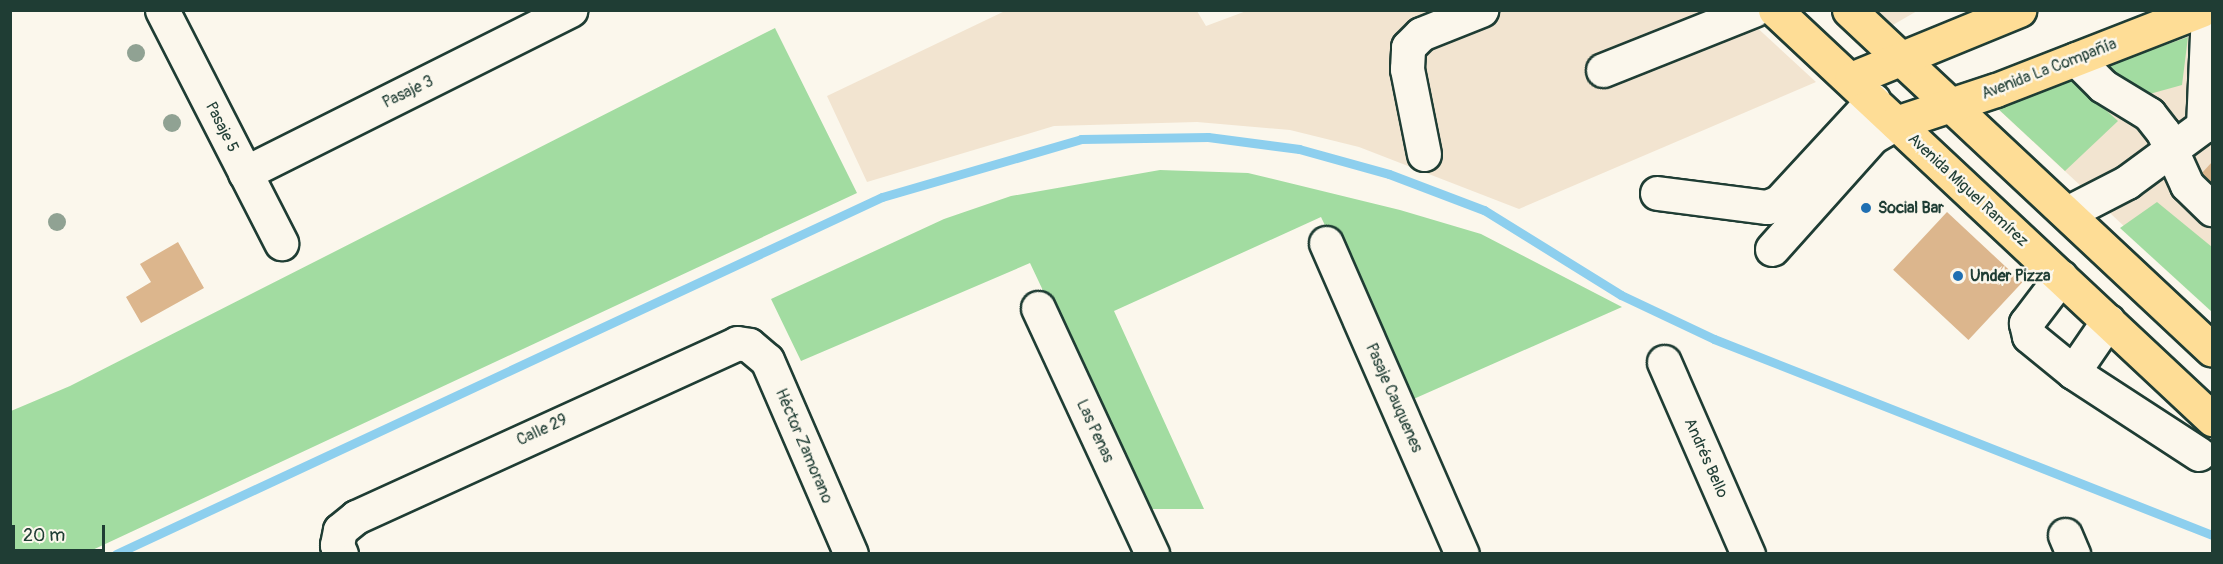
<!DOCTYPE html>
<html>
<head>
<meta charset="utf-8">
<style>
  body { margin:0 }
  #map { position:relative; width:2223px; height:564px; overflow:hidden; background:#fbf7ec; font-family:Pangolin,sans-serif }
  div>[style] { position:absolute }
  .built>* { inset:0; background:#f2e4d0 }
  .green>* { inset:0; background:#a2dca1 }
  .stream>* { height:9px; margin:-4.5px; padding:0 4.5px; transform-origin:4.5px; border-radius:4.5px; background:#8dcfee }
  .building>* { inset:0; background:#dcb68d; transform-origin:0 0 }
  .roads { filter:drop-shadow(2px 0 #1f3d34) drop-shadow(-2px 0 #1f3d34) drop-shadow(0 2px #1f3d34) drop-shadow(0 -2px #1f3d34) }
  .minor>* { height:33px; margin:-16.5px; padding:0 16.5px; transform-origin:16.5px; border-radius:16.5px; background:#fbf7ec }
  .major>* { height:33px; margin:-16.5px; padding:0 16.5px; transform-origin:16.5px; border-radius:16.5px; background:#fedd96 }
  .trees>* { width:18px; height:18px; margin:-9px; border-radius:50%; background:#90a293 }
  .dots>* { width:16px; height:16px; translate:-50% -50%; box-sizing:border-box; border:3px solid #fbf7ec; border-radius:50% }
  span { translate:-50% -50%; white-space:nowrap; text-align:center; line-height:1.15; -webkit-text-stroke:5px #fbf7ec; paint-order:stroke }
  .street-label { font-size:16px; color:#1f3d34 }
  .poi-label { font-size:16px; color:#1f3d34; font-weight:700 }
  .left { translate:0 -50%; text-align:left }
  .frame { position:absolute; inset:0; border:12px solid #1f3d34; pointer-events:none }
  .scale { position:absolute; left:12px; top:525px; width:93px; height:27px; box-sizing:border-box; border:3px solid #1f3d34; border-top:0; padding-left:8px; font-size:18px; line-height:21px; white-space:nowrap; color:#1f3d34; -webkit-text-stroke:4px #fbf7ec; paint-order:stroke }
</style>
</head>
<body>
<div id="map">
  <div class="built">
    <i style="clip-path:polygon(1007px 10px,1197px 11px,1206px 26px,1249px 10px,1739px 11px,1816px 82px,1519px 209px,1359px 147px,1290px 130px,1197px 122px,1054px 126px,867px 182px,827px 96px)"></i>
    <i style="clip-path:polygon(1854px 11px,1917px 11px,1879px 33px)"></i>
    <i style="clip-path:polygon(2212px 28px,2212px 308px,1995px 106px)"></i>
  </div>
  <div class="green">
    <i style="clip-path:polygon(775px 28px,857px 193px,86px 553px,11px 553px,11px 411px,70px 386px)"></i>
    <i style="clip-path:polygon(2188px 37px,2182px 85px,2146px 95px,2106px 66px)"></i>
    <i style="clip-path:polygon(2071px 79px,2118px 121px,2065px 171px,1995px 106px)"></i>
    <i style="clip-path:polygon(1160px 170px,1248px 173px,1400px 210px,1481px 234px,1622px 307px,1409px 401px,1321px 217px,1114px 311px,1204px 509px,1146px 509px,1030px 263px,801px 361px,771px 299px,944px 219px,1011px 196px)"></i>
    <i style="clip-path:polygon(2157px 202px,2212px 247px,2212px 312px,2120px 228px)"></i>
  </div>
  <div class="stream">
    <i style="left:116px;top:554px;width:845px;rotate:-24.99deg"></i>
    <i style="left:882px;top:197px;width:207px;rotate:-16.2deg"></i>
    <i style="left:1081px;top:139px;width:127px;rotate:-0.9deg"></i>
    <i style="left:1208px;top:137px;width:92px;rotate:7.5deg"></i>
    <i style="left:1299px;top:149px;width:93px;rotate:15.5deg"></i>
    <i style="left:1389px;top:174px;width:102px;rotate:20.8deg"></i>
    <i style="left:1484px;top:210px;width:161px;rotate:31.8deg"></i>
    <i style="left:1621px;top:295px;width:103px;rotate:25.3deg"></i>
    <i style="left:1714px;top:339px;width:535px;rotate:21.48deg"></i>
  </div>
  <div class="building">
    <i style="clip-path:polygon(2212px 162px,2212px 207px,2190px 186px)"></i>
    <i style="left:1947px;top:212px;width:103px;height:79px;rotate:43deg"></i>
    <i style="clip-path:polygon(178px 242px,204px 288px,141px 323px,126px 297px,151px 282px,140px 264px)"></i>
  </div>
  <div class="roads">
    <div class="minor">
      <i style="left:162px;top:10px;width:262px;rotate:62.9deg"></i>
      <i style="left:2076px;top:59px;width:38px;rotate:45deg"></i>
      <i style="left:2103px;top:86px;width:54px;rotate:31.3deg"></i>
      <i style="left:2149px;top:114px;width:23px;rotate:52deg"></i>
      <i style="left:2163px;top:132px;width:58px;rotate:65.6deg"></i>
      <i style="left:2187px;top:185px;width:35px;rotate:44deg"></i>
      <i style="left:1603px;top:70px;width:162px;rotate:-21.7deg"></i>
      <i style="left:1424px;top:154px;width:87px;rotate:-101.3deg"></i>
      <i style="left:1407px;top:69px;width:22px;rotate:-87deg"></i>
      <i style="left:1408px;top:47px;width:18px;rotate:-45deg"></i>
      <i style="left:1421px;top:34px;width:65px;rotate:-21.8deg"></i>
      <i style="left:245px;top:173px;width:364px;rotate:-26.6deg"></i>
      <i style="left:1657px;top:193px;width:111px;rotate:7.3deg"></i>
      <i style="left:1767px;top:207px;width:13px;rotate:-23deg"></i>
      <i style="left:1779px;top:202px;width:139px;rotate:-47.3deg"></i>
      <i style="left:2067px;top:213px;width:68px;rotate:-27.3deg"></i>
      <i style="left:2127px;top:182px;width:94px;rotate:-36.4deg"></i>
      <i style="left:2203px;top:126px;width:116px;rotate:-87.5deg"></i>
      <i style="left:1326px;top:243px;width:339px;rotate:66.4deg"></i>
      <i style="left:1772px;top:249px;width:150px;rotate:-48.2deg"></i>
      <i style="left:1872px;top:137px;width:28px;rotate:-30deg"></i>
      <i style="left:2061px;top:277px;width:58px;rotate:127.3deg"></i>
      <i style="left:2026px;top:323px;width:13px;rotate:77deg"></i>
      <i style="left:2029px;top:336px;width:57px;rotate:39.3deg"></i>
      <i style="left:2073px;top:372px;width:150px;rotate:33.1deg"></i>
      <i style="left:1038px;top:308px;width:271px;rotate:65.1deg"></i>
      <i style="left:1664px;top:362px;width:210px;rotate:66.4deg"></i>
      <i style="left:2073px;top:372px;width:62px;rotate:-55.5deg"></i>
      <i style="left:2065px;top:535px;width:21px;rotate:67deg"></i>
      <i style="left:341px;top:554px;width:10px;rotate:-114deg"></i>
      <i style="left:337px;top:545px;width:15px;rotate:-79deg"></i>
      <i style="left:340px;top:530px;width:21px;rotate:-39deg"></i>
      <i style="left:356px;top:517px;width:419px;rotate:-24.5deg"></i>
      <i style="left:737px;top:343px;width:12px;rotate:9deg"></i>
      <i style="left:749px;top:345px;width:23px;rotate:40deg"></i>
      <i style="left:767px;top:360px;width:211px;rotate:66.6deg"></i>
    </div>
    <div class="major">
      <i style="left:1775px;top:10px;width:599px;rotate:43.1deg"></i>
      <i style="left:1849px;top:10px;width:497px;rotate:43.1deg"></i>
      <i style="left:1851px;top:79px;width:182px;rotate:-22.3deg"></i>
      <i style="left:1896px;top:123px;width:105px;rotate:-18.3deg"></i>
      <i style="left:1996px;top:90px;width:220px;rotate:-21.3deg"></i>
    </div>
  </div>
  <div class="trees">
    <i style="left:136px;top:53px"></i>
    <i style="left:172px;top:123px"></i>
    <i style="left:57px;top:222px"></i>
  </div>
  <div class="dots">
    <i style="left:1866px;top:208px;background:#1f6fb2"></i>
    <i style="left:1958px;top:276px;background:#1f6fb2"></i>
  </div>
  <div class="street-label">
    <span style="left:2049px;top:69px;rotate:-21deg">Avenida La Compañía</span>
    <span style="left:408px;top:92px;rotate:-26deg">Pasaje 3</span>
    <span style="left:222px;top:127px;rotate:63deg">Pasaje 5</span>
    <span style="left:1968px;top:190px;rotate:43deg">Avenida Miguel Ramírez</span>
    <span style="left:1394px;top:398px;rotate:66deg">Pasaje Cauquenes</span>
    <span style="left:542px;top:430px;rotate:-25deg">Calle 29</span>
    <span style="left:1095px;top:431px;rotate:65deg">Las Penas</span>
    <span style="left:804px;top:446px;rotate:67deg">Héctor Zamorano</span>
    <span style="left:1706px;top:458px;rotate:66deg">Andrés Bello</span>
  </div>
  <div class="poi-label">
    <span class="left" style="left:1878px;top:208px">Social Bar</span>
    <span class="left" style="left:1970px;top:276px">Under Pizza</span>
  </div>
  <div class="frame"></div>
  <div class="scale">20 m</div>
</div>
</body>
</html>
